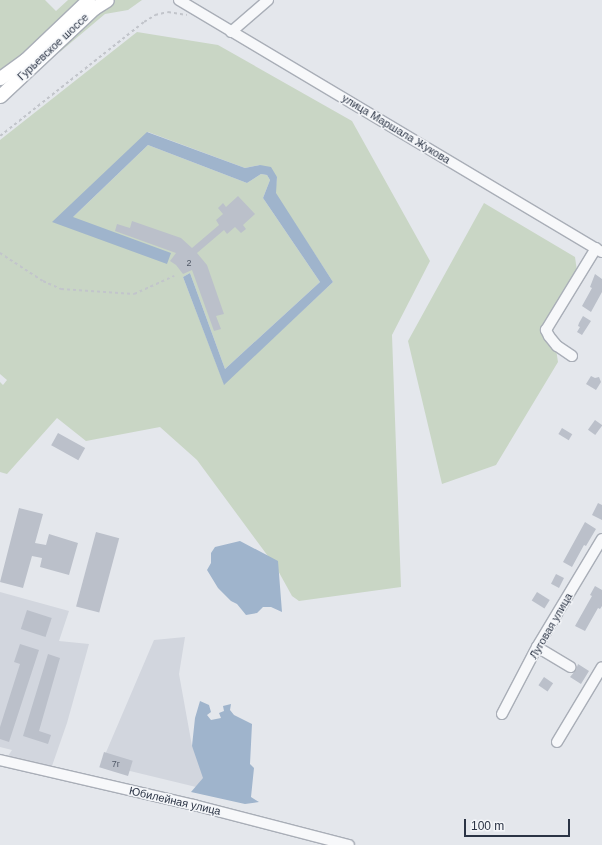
<!DOCTYPE html>
<html>
<head>
<meta charset="utf-8">
<style>
  body { margin:0 }
  #map { position:relative; width:602px; height:845px; overflow:hidden; background:#e4e7ec; font-family:Helvetica,sans-serif }
  div>[style] { position:absolute }
  .built>* { inset:0; background:#d2d6de }
  .green>* { inset:0; background:#c9d6c5 }
  .water>* { inset:0; background:#9fb4cc }
  .building>* { inset:0; background:#bbc0ca; transform-origin:0 0 }
  .path>* { height:1.5px; margin-top:-0.75px; transform-origin:0; background:repeating-linear-gradient(90deg,#c2c5cb 0 3px,transparent 0 6px) }
  .roads { filter:drop-shadow(1px 0 #a9aeb7) drop-shadow(-1px 0 #a9aeb7) drop-shadow(0 1px #a9aeb7) drop-shadow(0 -1px #a9aeb7) }
  .minor>* { height:10px; margin:-5px; padding:0 5px; transform-origin:5px; border-radius:5px; background:#f7f8fa }
  .major>* { height:13px; margin:-6.5px; padding:0 6.5px; transform-origin:6.5px; border-radius:6.5px; background:#fff }
  span { translate:-50% -50%; white-space:nowrap; text-align:center; line-height:1.15; -webkit-text-stroke:3px #f4f6f9; paint-order:stroke }
  .number-label { font-size:9px; color:#4f5766 }
  .number-label span { -webkit-text-stroke-width:0 }
  .street-label { font-size:11px; color:#2b3445 }
  .scale { position:absolute; left:464px; top:819px; width:106px; height:18px; box-sizing:border-box; border:2px solid #2b3445; border-top:0; padding-left:5px; font-size:12px; line-height:14px; white-space:nowrap; color:#2b3445; -webkit-text-stroke:3px #f4f6f9; paint-order:stroke }
</style>
</head>
<body>
<div id="map">
  <div class="built">
    <i style="clip-path:polygon(0 592px,69px 611px,59px 641px,89px 644px,67px 723px,52px 766px,8px 756px,12px 750px,0 747px)"></i>
    <i style="clip-path:polygon(185px 637px,179px 674px,192px 746px,221px 793px,101px 764px,154px 640px)"></i>
  </div>
  <div class="green">
    <i style="clip-path:polygon(0 0,45px 0,56px 11px,68px 0,142px 0,128px 10px,105px 14px,61px 51px,6px 90px,0 92px)"></i>
    <i style="clip-path:polygon(evenodd,137px 32px,218px 45px,352px 121px,430px 261px,392px 335px,401px 587px,299px 601px,292px 596px,276px 567px,197px 460px,160px 427px,86px 441px,57px 418px,7px 474px,0 472px,0 382px,3px 385px,7px 380px,0 374px,0 140px,137px 32px,148px 132px,245px 168px,260px 165px,277px 177px,275px 193px,333px 282px,224px 384px,183px 277px,190px 273px,225px 369px,320px 282px,263px 198px,270px 180px,267px 175px,261px 174px,247px 183px,148px 145px,72px 218px,148px 132px)"></i>
    <i style="clip-path:polygon(484px 203px,575px 257px,577px 271px,543px 326px,543px 338px,556px 349px,558px 362px,496px 465px,442px 484px,408px 341px)"></i>
  </div>
  <div class="water">
    <i style="clip-path:polygon(147px 132px,245px 168px,260px 165px,271px 167px,277px 177px,276px 193px,333px 282px,224px 385px,183px 277px,190px 273px,225px 369px,320px 282px,263px 198px,270px 180px,267px 175px,261px 174px,247px 183px,148px 145px,73px 217px,171px 253px,167px 264px,52px 222px)"></i>
    <i style="clip-path:polygon(240px 541px,278px 561px,282px 612px,271px 607px,263px 607px,257px 613px,246px 615px,237px 604px,231px 601px,218px 588px,207px 570px,211px 563px,211px 553px,215px 547px)"></i>
    <i style="clip-path:polygon(200px 701px,209px 705px,211px 712px,207px 715px,211px 720px,221px 718px,219px 713px,224px 711px,223px 706px,231px 704px,230px 710px,234px 715px,252px 724px,250px 764px,254px 768px,251px 797px,259px 802px,245px 804px,191px 792px,203px 778px,192px 746px,195px 718px)"></i>
  </div>
  <div class="building">
    <i style="clip-path:polygon(238px 196px,255px 214px,243px 225px,246px 229px,241px 233px,235px 227px,227px 234px,224px 230px,197px 253px,207px 265px,224px 314px,216px 316px,221px 329px,214px 331px,192px 270px,183px 274px,176px 265px,170px 261px,176px 253px,115px 231px,117px 224px,130px 228px,132px 221px,181px 238px,192px 248px,219px 225px,216px 220px,223px 214px,218px 208px,223px 203px,226px 207px)"></i>
    <i style="clip-path:polygon(595px 274px,602px 279px,602px 292px,591px 312px,582px 306px,592px 288px,590px 287px)"></i>
    <i style="clip-path:polygon(583px 316px,591px 321px,582px 335px,577px 332px,580px 327px,578px 326px,579px 323px)"></i>
    <i style="clip-path:polygon(591px 376px,595px 378px,599px 377px,601px 382px,596px 390px,586px 384px)"></i>
    <i style="left:595px;top:420px;width:9px;height:12px;rotate:36deg"></i>
    <i style="left:562px;top:428px;width:12px;height:7px;rotate:31deg"></i>
    <i style="left:58px;top:433px;width:31px;height:14px;rotate:29deg"></i>
    <i style="clip-path:polygon(598px 503px,602px 505px,602px 520px,592px 515px)"></i>
    <i style="clip-path:polygon(19px 508px,43px 514px,35px 543px,46px 545px,49px 534px,78px 543px,69px 575px,40px 567px,42px 558px,32px 556px,23px 588px,0 582px)"></i>
    <i style="clip-path:polygon(585px 522px,596px 529px,586px 546px,584px 545px,572px 567px,563px 562px)"></i>
    <i style="left:96px;top:532px;width:24px;height:77px;rotate:15deg"></i>
    <i style="left:556px;top:574px;width:9px;height:11px;rotate:27deg"></i>
    <i style="clip-path:polygon(595px 586px,602px 590px,602px 606px,600px 609px,598px 608px,585px 631px,575px 626px,588px 603px,592px 596px,590px 595px)"></i>
    <i style="left:537px;top:592px;width:15px;height:10px;rotate:32deg"></i>
    <i style="left:27px;top:610px;width:26px;height:20px;rotate:18deg"></i>
    <i style="clip-path:polygon(20px 644px,39px 650px,9px 742px,0 739px,0 727px,20px 664px,14px 662px)"></i>
    <i style="clip-path:polygon(48px 654px,60px 658px,39px 731px,51px 735px,48px 744px,23px 736px)"></i>
    <i style="clip-path:polygon(578px 664px,589px 671px,581px 684px,570px 677px,576px 670px)"></i>
    <i style="left:544px;top:677px;width:11px;height:10px;rotate:34deg"></i>
    <i style="left:104px;top:752px;width:30px;height:16px;rotate:17deg"></i>
  </div>
  <div class="path">
    <i style="left:0;top:136px;width:184px;rotate:-38.4deg"></i>
    <i style="left:144px;top:22px;width:13px;rotate:-32deg"></i>
    <i style="left:155px;top:15px;width:13px;rotate:-13deg"></i>
    <i style="left:168px;top:12px;width:19px;rotate:9deg"></i>
    <i style="left:0;top:253px;width:51px;rotate:33.1deg"></i>
    <i style="left:43px;top:281px;width:20px;rotate:24deg"></i>
    <i style="left:61px;top:289px;width:73px;rotate:3.9deg"></i>
    <i style="left:134px;top:294px;width:44px;rotate:-24.2deg"></i>
  </div>
  <div class="roads">
    <div class="minor">
      <i style="left:179px;top:0;width:492px;rotate:30.8deg"></i>
      <i style="left:231px;top:32px;width:49px;rotate:-40.9deg"></i>
      <i style="left:572px;top:356px;width:18px;rotate:-146deg"></i>
      <i style="left:557px;top:346px;width:13px;rotate:-129deg"></i>
      <i style="left:549px;top:336px;width:7px;rotate:-117deg"></i>
      <i style="left:546px;top:330px;width:96px;rotate:-58.6deg"></i>
      <i style="left:537px;top:647px;width:39px;rotate:31deg"></i>
      <i style="left:502px;top:714px;width:76px;rotate:-62.4deg"></i>
      <i style="left:537px;top:647px;width:126px;rotate:-59deg"></i>
      <i style="left:557px;top:742px;width:87px;rotate:-59deg"></i>
      <i style="left:0;top:760px;width:199px;rotate:13.1deg"></i>
      <i style="left:194px;top:805px;width:160px;rotate:14.5deg"></i>
    </div>
    <div class="major">
      <i style="left:0;top:78px;width:31px;rotate:-36deg"></i>
      <i style="left:25px;top:60px;width:87px;rotate:-43.6deg"></i>
      <i style="left:0;top:96px;width:129px;rotate:-43.1deg"></i>
      <i style="left:94px;top:8px;width:15px;rotate:-32deg"></i>
    </div>
  </div>
  <div class="number-label">
    <span style="left:189px;top:263px">2</span>
    <span style="left:116px;top:764px">7г</span>
  </div>
  <div class="street-label">
    <span style="left:53px;top:47px;rotate:-43deg">Гурьевское шоссе</span>
    <span style="left:396px;top:129px;rotate:31deg">улица Маршала Жукова</span>
    <span style="left:551px;top:626px;rotate:-60deg">Луговая улица</span>
    <span style="left:175px;top:801px;rotate:13deg">Юбилейная улица</span>
  </div>
  <div class="scale">100 m</div>
</div>
</body>
</html>
